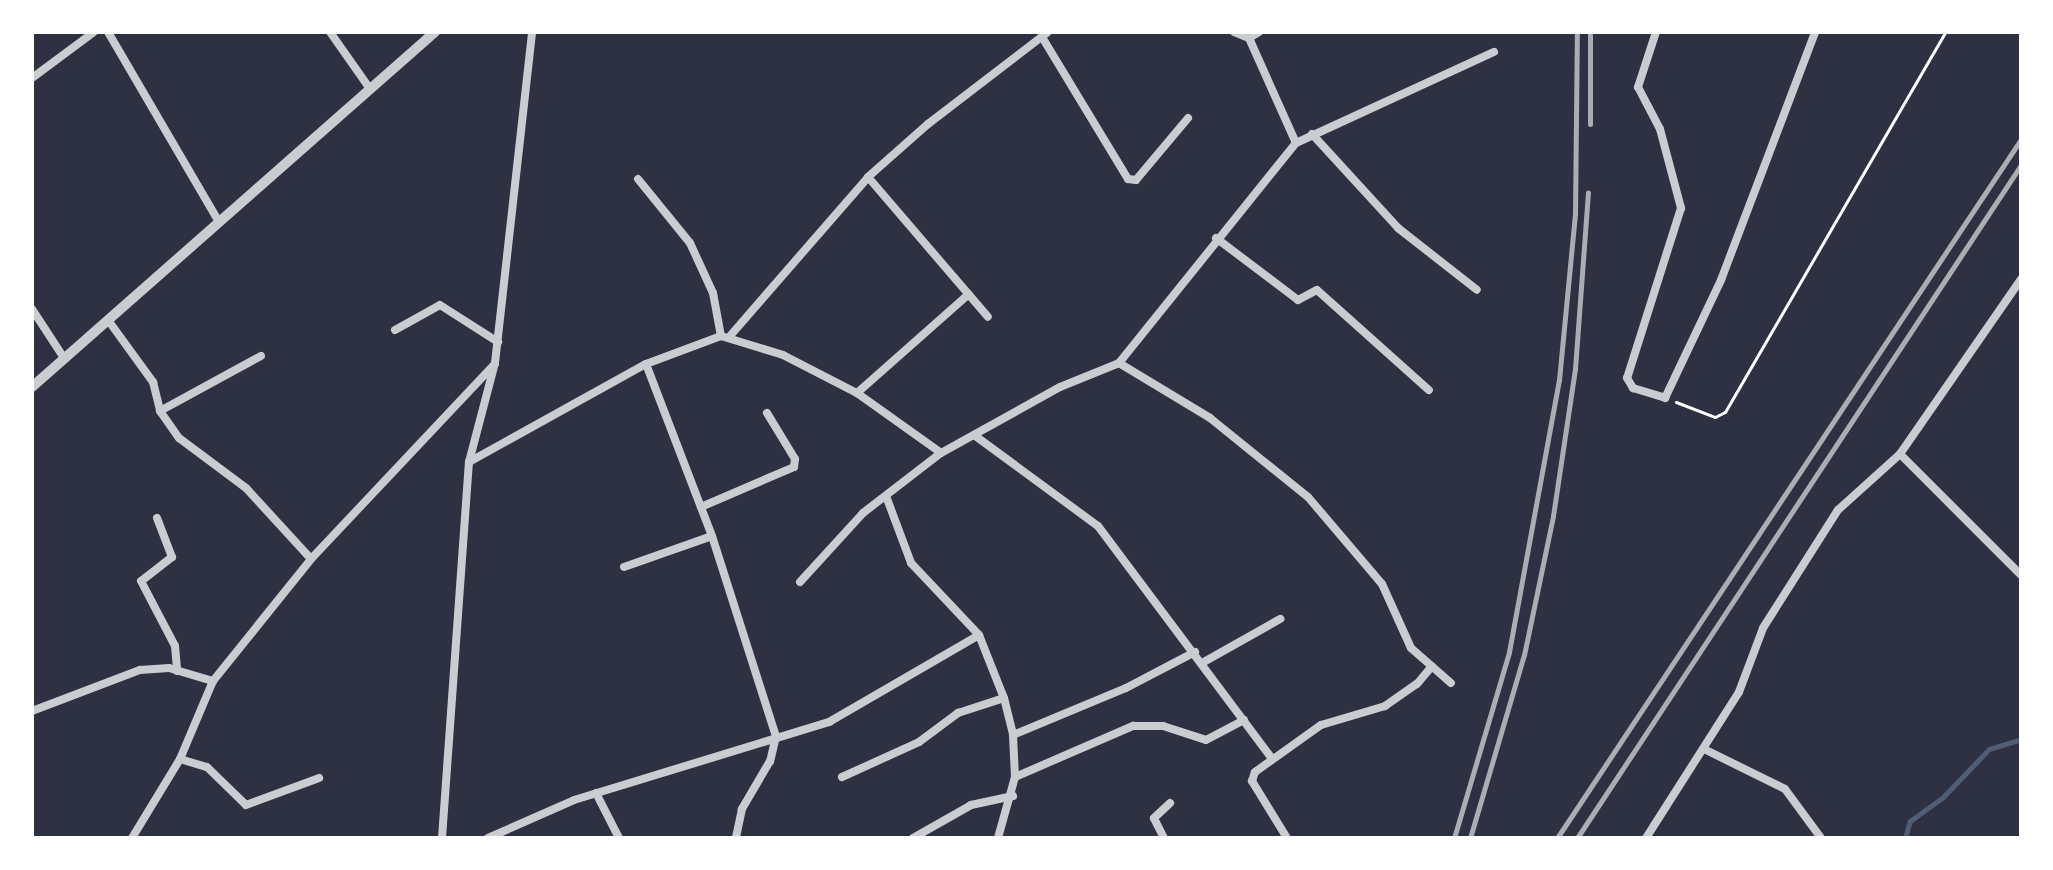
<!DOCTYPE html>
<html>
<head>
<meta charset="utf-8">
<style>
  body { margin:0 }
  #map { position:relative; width:2053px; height:870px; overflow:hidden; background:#2d3142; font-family:Karla,sans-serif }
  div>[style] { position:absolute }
  .stream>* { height:5px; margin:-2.5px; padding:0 2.5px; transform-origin:2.5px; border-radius:2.5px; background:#4f5d75 }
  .path>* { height:3px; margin:-1.5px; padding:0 1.5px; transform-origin:1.5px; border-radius:1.5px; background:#fff }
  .minor>* { height:8px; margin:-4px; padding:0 4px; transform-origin:4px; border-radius:4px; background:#caccd0 }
  .tertiary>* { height:10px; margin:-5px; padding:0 5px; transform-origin:5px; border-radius:5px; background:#caccd0 }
  .rail>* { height:5px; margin:-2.5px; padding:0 2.5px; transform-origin:2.5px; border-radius:2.5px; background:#abadb3 }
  span { translate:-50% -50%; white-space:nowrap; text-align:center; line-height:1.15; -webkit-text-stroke:6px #fff; paint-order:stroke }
  .frame { position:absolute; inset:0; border:34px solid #fff; pointer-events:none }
</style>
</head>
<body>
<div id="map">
  <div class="stream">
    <i style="left:1905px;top:838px;width:18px;rotate:-74deg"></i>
    <i style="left:1910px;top:821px;width:41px;rotate:-36deg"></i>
    <i style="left:1943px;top:797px;width:66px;rotate:-46.2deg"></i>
    <i style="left:1989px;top:749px;width:34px;rotate:-17deg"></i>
  </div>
  <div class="path">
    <i style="left:1676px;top:402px;width:42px;rotate:21deg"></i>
    <i style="left:1715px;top:417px;width:11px;rotate:-27deg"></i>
    <i style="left:1725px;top:412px;width:439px;rotate:-59.9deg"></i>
  </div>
  <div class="minor">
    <i style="left:108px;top:32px;width:220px;rotate:59.7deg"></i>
    <i style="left:330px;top:32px;width:70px;rotate:54.9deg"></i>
    <i style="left:1234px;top:32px;width:16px;rotate:22deg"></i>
    <i style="left:1249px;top:38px;width:12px;rotate:-31deg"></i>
    <i style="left:1656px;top:32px;width:58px;rotate:108.1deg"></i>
    <i style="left:1638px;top:87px;width:47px;rotate:62.4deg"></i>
    <i style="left:1660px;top:129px;width:82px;rotate:75.1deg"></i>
    <i style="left:1681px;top:208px;width:178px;rotate:107.6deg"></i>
    <i style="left:1627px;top:378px;width:12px;rotate:59deg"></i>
    <i style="left:1633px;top:388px;width:34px;rotate:17deg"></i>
    <i style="left:1665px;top:398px;width:131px;rotate:-64.6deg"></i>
    <i style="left:1721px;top:280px;width:265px;rotate:-69.2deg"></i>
    <i style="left:1042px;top:37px;width:166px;rotate:58.8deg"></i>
    <i style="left:1128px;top:179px;width:8px;rotate:7deg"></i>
    <i style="left:1136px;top:180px;width:81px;rotate:-50deg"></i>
    <i style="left:1249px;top:38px;width:115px;rotate:65.9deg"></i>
    <i style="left:32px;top:78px;width:77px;rotate:-36.6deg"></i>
    <i style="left:1312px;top:134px;width:127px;rotate:47.5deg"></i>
    <i style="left:1398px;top:228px;width:100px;rotate:38.1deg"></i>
    <i style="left:868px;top:177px;width:184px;rotate:49.4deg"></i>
    <i style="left:638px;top:179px;width:82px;rotate:50.9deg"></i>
    <i style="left:690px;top:243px;width:55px;rotate:65.3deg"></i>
    <i style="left:713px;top:293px;width:44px;rotate:79.5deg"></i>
    <i style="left:1216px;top:238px;width:103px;rotate:37.1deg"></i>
    <i style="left:1298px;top:300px;width:21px;rotate:-28deg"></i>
    <i style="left:1317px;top:290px;width:150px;rotate:41.8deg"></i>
    <i style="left:32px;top:309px;width:59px;rotate:56.9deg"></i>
    <i style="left:108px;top:320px;width:77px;rotate:54deg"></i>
    <i style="left:153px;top:382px;width:30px;rotate:76deg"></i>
    <i style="left:160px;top:411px;width:33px;rotate:55deg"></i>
    <i style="left:179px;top:438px;width:84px;rotate:36.7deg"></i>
    <i style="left:246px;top:488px;width:96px;rotate:47.5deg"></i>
    <i style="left:395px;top:330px;width:51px;rotate:-29.1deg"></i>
    <i style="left:440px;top:305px;width:69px;rotate:32.5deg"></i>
    <i style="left:730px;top:336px;width:211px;rotate:-49deg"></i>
    <i style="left:868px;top:177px;width:80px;rotate:-41.5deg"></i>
    <i style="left:928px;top:124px;width:151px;rotate:-37.5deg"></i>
    <i style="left:1119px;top:363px;width:282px;rotate:-51.2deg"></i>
    <i style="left:1296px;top:143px;width:218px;rotate:-24.7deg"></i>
    <i style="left:646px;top:364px;width:184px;rotate:69deg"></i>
    <i style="left:712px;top:536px;width:210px;rotate:72.3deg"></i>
    <i style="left:776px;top:736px;width:26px;rotate:103deg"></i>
    <i style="left:770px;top:761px;width:56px;rotate:120.3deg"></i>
    <i style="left:742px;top:809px;width:30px;rotate:102deg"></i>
    <i style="left:857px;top:393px;width:149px;rotate:-41.5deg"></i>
    <i style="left:160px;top:411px;width:115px;rotate:-28.6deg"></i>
    <i style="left:974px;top:435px;width:154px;rotate:36.3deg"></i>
    <i style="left:1098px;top:526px;width:291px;rotate:53.2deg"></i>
    <i style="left:1900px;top:454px;width:171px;rotate:45deg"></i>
    <i style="left:469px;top:462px;width:202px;rotate:-29deg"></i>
    <i style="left:646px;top:364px;width:80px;rotate:-20.5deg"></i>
    <i style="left:721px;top:336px;width:65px;rotate:17deg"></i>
    <i style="left:783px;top:355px;width:83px;rotate:27.2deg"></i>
    <i style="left:857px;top:393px;width:103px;rotate:35.5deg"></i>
    <i style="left:886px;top:496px;width:72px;rotate:69.5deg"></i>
    <i style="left:911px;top:563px;width:99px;rotate:46.6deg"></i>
    <i style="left:979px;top:635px;width:68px;rotate:68.4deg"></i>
    <i style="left:1004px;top:698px;width:38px;rotate:76deg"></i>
    <i style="left:1013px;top:735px;width:42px;rotate:87.3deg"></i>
    <i style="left:1015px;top:777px;width:63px;rotate:105.6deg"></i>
    <i style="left:701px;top:507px;width:101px;rotate:-23.3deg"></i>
    <i style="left:794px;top:467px;width:8px;rotate:-83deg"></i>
    <i style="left:795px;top:459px;width:54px;rotate:-121.3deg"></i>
    <i style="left:157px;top:518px;width:42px;rotate:69deg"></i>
    <i style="left:172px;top:557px;width:39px;rotate:142deg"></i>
    <i style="left:141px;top:581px;width:73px;rotate:62.4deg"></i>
    <i style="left:175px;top:646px;width:25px;rotate:85deg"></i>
    <i style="left:624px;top:567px;width:93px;rotate:-19.4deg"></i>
    <i style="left:800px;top:582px;width:93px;rotate:-47.6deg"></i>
    <i style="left:863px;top:513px;width:98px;rotate:-37.6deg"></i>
    <i style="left:941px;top:453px;width:136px;rotate:-29deg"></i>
    <i style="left:1060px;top:387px;width:64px;rotate:-22.1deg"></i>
    <i style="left:1119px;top:363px;width:106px;rotate:31.1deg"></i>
    <i style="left:1210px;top:418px;width:126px;rotate:38.9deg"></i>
    <i style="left:1308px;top:497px;width:114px;rotate:49.6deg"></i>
    <i style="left:1382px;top:584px;width:70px;rotate:65.6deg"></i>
    <i style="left:1411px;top:648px;width:53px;rotate:41.2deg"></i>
    <i style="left:1202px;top:663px;width:90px;rotate:-29.4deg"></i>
    <i style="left:32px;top:711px;width:116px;rotate:-20.8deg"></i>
    <i style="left:140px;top:670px;width:29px;rotate:-4deg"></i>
    <i style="left:169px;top:668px;width:46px;rotate:16.5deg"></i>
    <i style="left:1013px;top:735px;width:122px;rotate:-22.6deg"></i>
    <i style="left:1126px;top:688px;width:78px;rotate:-27.6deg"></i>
    <i style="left:1704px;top:749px;width:90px;rotate:26.3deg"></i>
    <i style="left:1785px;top:789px;width:61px;rotate:53.7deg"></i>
    <i style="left:180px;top:759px;width:28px;rotate:17deg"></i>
    <i style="left:207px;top:767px;width:54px;rotate:44.3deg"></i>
    <i style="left:246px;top:805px;width:78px;rotate:-20.3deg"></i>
    <i style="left:842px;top:777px;width:85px;rotate:-24.4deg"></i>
    <i style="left:919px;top:742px;width:49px;rotate:-36.6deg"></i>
    <i style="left:958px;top:713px;width:48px;rotate:-18.1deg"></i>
    <i style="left:1015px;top:777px;width:129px;rotate:-23.4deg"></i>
    <i style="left:1133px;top:726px;width:30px"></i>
    <i style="left:1163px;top:726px;width:45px;rotate:18deg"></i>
    <i style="left:1206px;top:740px;width:43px;rotate:-27.8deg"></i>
    <i style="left:596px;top:793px;width:51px;rotate:62.9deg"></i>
    <i style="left:132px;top:838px;width:92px;rotate:-58.7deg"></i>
    <i style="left:180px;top:759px;width:85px;rotate:-67.1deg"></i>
    <i style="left:213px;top:681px;width:156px;rotate:-51.2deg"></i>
    <i style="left:311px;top:559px;width:268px;rotate:-46.7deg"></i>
    <i style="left:442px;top:838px;width:377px;rotate:-85.9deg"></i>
    <i style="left:469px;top:462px;width:102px;rotate:-75.3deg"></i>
    <i style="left:495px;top:363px;width:333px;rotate:-83.6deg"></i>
    <i style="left:488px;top:838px;width:94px;rotate:-23.8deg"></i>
    <i style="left:574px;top:800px;width:267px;rotate:-17deg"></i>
    <i style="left:829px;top:722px;width:173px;rotate:-30.1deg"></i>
    <i style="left:913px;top:838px;width:67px;rotate:-29.6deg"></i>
    <i style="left:971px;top:805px;width:43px;rotate:-12.1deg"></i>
    <i style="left:1164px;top:838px;width:22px;rotate:-117deg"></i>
    <i style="left:1154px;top:818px;width:22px;rotate:-43deg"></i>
    <i style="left:1287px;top:838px;width:67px;rotate:-121.6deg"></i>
    <i style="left:1252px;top:781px;width:9px;rotate:-72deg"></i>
    <i style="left:1255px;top:772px;width:81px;rotate:-35.5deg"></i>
    <i style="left:1321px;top:725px;width:67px;rotate:-16.5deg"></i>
    <i style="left:1385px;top:706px;width:39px;rotate:-35deg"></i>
    <i style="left:1417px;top:684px;width:23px;rotate:-50deg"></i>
    <i style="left:1646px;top:838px;width:173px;rotate:-57.5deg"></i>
    <i style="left:1739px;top:692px;width:68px;rotate:-69.4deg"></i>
    <i style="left:1763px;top:628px;width:140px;rotate:-57.6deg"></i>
    <i style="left:1838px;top:510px;width:84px;rotate:-42.1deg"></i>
    <i style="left:1900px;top:454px;width:213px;rotate:-55.3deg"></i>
  </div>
  <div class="tertiary">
    <i style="left:32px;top:387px;width:537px;rotate:-41.38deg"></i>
  </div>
  <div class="rail">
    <i style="left:1590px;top:124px;width:92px;rotate:-90deg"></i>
    <i style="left:1454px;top:838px;width:194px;rotate:-73.5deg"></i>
    <i style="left:1509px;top:652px;width:277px;rotate:-79.6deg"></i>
    <i style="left:1559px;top:380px;width:167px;rotate:-84.5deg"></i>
    <i style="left:1575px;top:214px;width:182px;rotate:-89.4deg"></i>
    <i style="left:1470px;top:838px;width:191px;rotate:-73.6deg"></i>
    <i style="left:1524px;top:655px;width:142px;rotate:-78.2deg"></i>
    <i style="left:1553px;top:516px;width:149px;rotate:-81.5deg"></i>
    <i style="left:1575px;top:369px;width:177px;rotate:-85.8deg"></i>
    <i style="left:1557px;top:838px;width:839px;rotate:-56.42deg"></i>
    <i style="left:1577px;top:838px;width:806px;rotate:-56.59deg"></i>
  </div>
  <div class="frame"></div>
</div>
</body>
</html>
